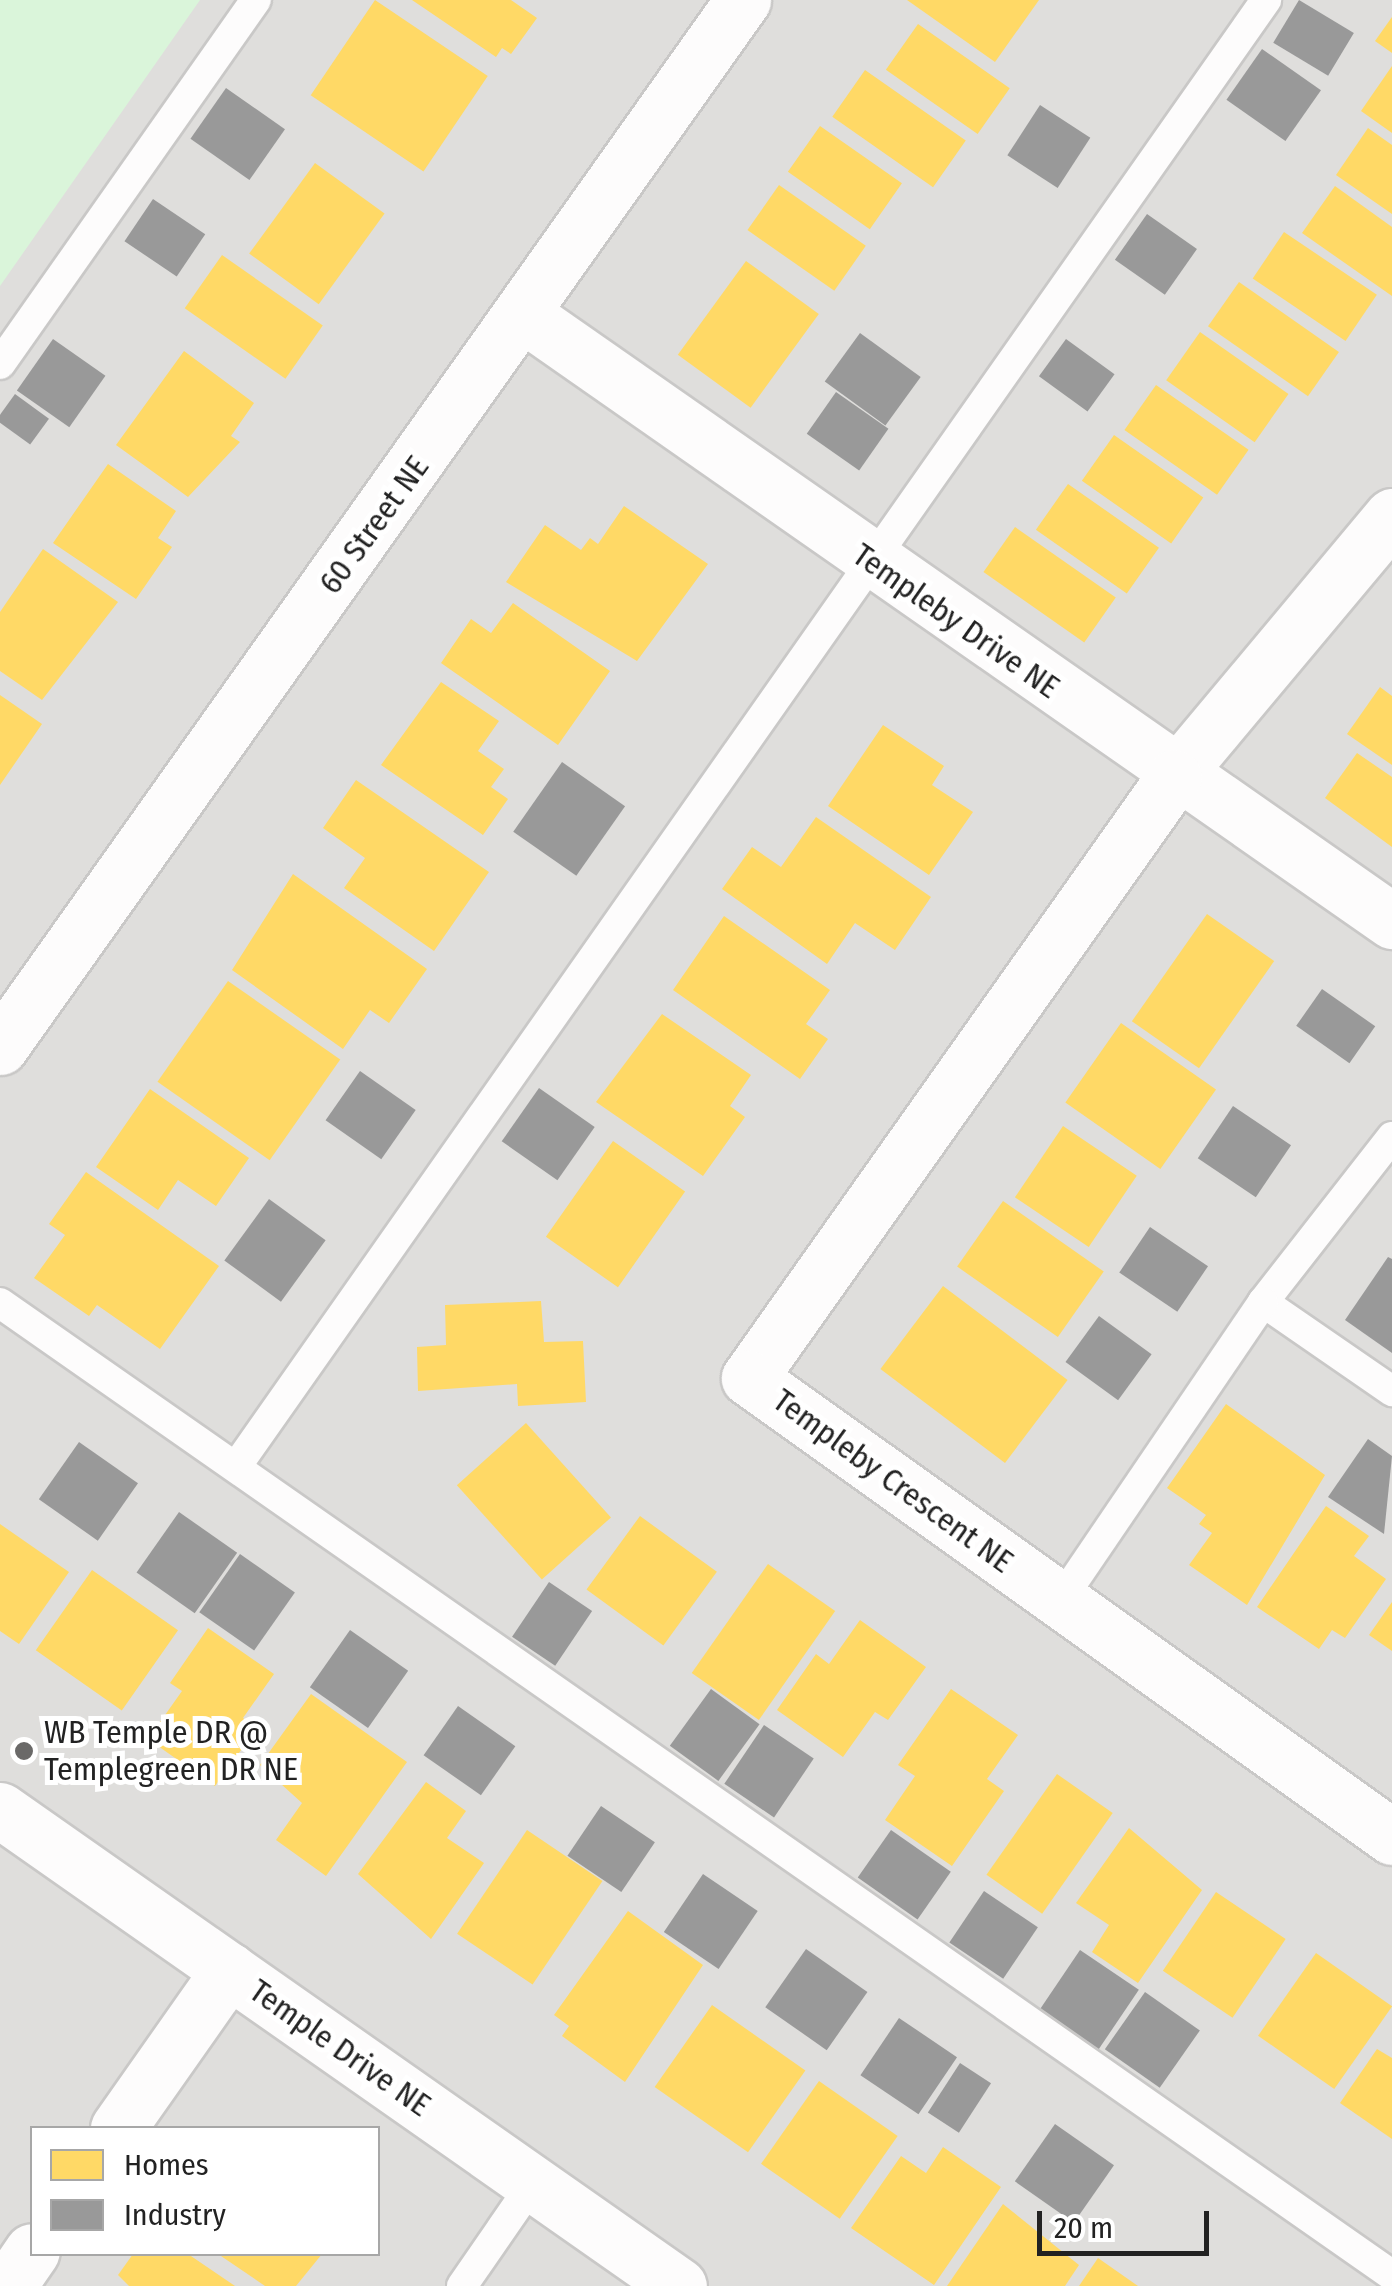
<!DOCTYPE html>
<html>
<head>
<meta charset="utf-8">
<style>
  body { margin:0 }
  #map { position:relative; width:1392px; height:2286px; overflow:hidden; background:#f0eeeb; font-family:"Fira Sans Condensed",sans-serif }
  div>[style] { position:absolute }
  .residential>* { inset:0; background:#dfdedc }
  .park>* { inset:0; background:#daf5da }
  .homes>* { inset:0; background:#ffd966; transform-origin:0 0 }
  .industry>* { inset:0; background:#999; transform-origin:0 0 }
  .roads { filter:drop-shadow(2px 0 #c9c8c7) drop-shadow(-2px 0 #c9c8c7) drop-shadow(0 2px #c9c8c7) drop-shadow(0 -2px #c9c8c7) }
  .service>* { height:30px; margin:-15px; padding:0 15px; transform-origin:15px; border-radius:15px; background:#fdfcfc }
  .minor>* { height:55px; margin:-27.5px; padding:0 27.5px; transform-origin:27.5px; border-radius:27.5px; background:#fdfcfc }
  .tertiary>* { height:55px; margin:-27.5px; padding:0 27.5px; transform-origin:27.5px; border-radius:27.5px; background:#fdfcfc }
  .dots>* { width:28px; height:28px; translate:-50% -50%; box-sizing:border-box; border:5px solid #fff; border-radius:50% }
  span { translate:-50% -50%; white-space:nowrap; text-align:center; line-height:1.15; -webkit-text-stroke:10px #fff; paint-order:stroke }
  .street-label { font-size:32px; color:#222 }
  .poi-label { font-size:32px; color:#222 }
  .left { translate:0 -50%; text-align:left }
  .legend { position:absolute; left:30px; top:2126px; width:350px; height:130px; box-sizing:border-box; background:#fff; border:2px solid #a7a7a7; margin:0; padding:12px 18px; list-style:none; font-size:30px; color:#222 }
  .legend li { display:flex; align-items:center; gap:20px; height:50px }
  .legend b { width:50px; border:2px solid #a7a7a7 }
  .scale { position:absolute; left:1037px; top:2211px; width:172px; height:45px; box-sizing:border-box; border:5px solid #222; border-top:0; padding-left:12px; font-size:30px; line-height:35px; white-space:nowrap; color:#222; -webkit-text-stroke:8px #fff; paint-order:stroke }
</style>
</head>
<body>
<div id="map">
  <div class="residential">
    <i style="clip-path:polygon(evenodd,0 0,1392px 0,1392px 2286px,0 2286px,0 0,32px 2128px,378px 2128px,378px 2254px,32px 2254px,32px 2128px)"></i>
  </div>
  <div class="park">
    <i style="clip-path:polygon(0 0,200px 0,0 286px)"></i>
  </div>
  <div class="homes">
    <i style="left:375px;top:0;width:136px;height:115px;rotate:34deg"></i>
    <i style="clip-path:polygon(412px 0,511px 0,537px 18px,511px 54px,502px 48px,496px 57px)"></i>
    <i style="clip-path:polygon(907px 0,1039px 0,995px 62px)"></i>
    <i style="clip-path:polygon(1392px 17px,1392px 53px,1375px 41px)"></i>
    <i style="left:918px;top:24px;width:112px;height:56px;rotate:35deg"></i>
    <i style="clip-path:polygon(1392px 66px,1392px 133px,1361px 111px)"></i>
    <i style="left:865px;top:70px;width:123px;height:57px;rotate:35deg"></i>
    <i style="left:820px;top:126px;width:100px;height:56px;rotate:35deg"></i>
    <i style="clip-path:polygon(1368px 128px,1392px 145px,1392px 214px,1336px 175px)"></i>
    <i style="left:315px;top:163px;width:86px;height:112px;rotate:36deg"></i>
    <i style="left:779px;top:185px;width:106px;height:55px;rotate:35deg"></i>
    <i style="clip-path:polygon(1335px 186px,1392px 227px,1392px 296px,1302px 233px)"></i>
    <i style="left:1284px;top:232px;width:112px;height:56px;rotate:34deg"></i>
    <i style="left:222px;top:255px;width:123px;height:65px;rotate:35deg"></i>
    <i style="left:746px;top:261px;width:90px;height:116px;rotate:36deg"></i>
    <i style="left:1239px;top:282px;width:122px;height:54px;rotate:35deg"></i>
    <i style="left:1200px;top:332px;width:108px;height:59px;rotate:35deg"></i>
    <i style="clip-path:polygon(184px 351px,254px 403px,231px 436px,240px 442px,188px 497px,116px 445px)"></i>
    <i style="left:1156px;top:385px;width:113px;height:55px;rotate:35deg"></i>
    <i style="left:1114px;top:435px;width:109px;height:56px;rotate:35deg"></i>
    <i style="clip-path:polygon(108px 464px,176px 511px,158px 538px,172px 547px,136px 599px,53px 543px)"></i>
    <i style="left:1068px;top:484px;width:111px;height:56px;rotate:35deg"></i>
    <i style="clip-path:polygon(624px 506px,708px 564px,637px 661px,506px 582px,545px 525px,581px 550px,590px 538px,598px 544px)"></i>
    <i style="left:1015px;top:527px;width:123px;height:55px;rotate:35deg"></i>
    <i style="clip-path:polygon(43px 549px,118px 602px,42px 700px,0 671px,0 612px)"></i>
    <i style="clip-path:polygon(513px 603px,610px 671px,558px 745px,441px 663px,471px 619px,491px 633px)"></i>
    <i style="clip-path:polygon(441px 682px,499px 721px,478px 751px,504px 769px,491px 787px,508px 799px,483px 835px,381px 765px)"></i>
    <i style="clip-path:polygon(1380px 687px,1392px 696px,1392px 765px,1347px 734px)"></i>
    <i style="clip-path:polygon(0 695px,42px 724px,0 785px)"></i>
    <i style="clip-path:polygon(883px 725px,944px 766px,932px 785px,973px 812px,929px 875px,828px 806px)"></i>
    <i style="clip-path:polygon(1357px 753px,1392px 777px,1392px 847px,1325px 798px)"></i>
    <i style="clip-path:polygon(356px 780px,489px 872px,434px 951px,344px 888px,365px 858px,323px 828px)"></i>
    <i style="clip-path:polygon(816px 817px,931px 897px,895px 950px,855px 923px,827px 964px,722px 889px,752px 847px,781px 867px)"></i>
    <i style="clip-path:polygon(293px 874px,427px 969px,389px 1023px,370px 1010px,343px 1049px,232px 970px)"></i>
    <i style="left:1207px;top:914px;width:82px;height:131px;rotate:35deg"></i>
    <i style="clip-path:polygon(724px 916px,830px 990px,806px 1024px,828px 1039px,800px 1079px,673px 990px)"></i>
    <i style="left:228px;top:981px;width:137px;height:123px;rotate:35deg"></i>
    <i style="clip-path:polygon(662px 1014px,751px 1075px,730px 1106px,745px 1117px,703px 1176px,596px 1102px)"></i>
    <i style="left:1121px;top:1023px;width:116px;height:97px;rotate:35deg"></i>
    <i style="clip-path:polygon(150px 1089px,249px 1158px,216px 1206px,178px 1180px,158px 1210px,96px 1167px)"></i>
    <i style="left:1063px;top:1126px;width:89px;height:86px;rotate:34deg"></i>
    <i style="left:613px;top:1141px;width:88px;height:117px;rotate:35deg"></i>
    <i style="clip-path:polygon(86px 1172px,219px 1266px,160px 1349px,97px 1305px,89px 1316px,34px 1278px,65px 1235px,49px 1224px)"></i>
    <i style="left:1003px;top:1201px;width:123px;height:80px;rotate:35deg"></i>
    <i style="left:943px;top:1286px;width:156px;height:104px;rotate:37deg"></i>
    <i style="clip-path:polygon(541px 1301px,544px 1342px,583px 1341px,586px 1402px,518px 1406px,517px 1384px,418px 1391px,417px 1347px,446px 1345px,445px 1305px)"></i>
    <i style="clip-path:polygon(1226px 1404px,1325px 1475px,1247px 1605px,1189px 1565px,1212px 1533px,1199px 1524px,1206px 1515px,1167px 1488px)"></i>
    <i style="left:526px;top:1423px;width:127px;height:93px;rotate:48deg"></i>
    <i style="clip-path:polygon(1326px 1506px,1369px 1536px,1354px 1556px,1386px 1579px,1345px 1638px,1332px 1630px,1319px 1649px,1257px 1607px)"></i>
    <i style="left:640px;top:1516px;width:95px;height:91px;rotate:36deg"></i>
    <i style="clip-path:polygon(0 1524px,69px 1572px,19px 1644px,0 1631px)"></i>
    <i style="left:768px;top:1564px;width:82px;height:133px;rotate:35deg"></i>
    <i style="left:92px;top:1570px;width:105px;height:98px;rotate:35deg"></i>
    <i style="clip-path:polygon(1392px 1602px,1392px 1651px,1369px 1635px)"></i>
    <i style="clip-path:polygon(860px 1620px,926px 1667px,888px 1720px,875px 1712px,843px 1757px,777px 1710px,816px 1654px,829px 1664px)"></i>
    <i style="clip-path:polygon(208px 1628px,274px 1674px,243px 1718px,257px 1728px,215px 1786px,148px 1739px,182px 1691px,170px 1683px)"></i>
    <i style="clip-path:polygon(951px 1689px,1018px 1735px,987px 1779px,1004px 1791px,952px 1866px,885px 1820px,915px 1776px,898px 1765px)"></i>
    <i style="clip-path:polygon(311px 1694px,407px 1762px,326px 1876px,276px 1840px,302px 1803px,260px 1765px)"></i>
    <i style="left:1057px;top:1774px;width:68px;height:123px;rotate:35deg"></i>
    <i style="clip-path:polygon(426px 1782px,466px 1811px,447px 1838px,484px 1863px,431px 1939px,358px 1874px)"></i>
    <i style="clip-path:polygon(1129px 1828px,1202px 1890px,1138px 1983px,1092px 1952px,1109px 1925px,1076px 1903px)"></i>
    <i style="left:527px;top:1830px;width:91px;height:125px;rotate:34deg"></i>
    <i style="left:1216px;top:1892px;width:84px;height:95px;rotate:34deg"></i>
    <i style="clip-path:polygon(628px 1911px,703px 1965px,625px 2082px,562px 2036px,569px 2026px,554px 2015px)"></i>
    <i style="left:1316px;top:1953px;width:93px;height:101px;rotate:35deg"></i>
    <i style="left:712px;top:2005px;width:114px;height:100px;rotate:35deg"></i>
    <i style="clip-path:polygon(1377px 2049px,1392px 2058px,1392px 2139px,1340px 2103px)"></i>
    <i style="left:819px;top:2081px;width:96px;height:101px;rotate:35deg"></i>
    <i style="clip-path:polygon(943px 2147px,1001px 2187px,934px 2285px,851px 2228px,901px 2156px,926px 2173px)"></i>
    <i style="clip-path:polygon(1003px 2204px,1079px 2265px,1065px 2286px,947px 2286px)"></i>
    <i style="clip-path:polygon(133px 2254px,188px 2254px,235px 2286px,129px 2286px,118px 2275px)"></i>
    <i style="clip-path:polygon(218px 2254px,322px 2254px,296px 2286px,265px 2286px)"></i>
    <i style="clip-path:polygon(1098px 2258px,1138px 2286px,1079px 2286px)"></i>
  </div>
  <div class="industry">
    <i style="left:1299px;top:0;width:64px;height:50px;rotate:31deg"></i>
    <i style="left:1262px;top:49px;width:72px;height:62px;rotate:35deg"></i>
    <i style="left:226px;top:88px;width:72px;height:62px;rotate:35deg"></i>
    <i style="left:1040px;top:105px;width:60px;height:60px;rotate:33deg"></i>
    <i style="left:153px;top:199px;width:63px;height:51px;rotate:34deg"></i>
    <i style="left:1147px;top:214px;width:61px;height:56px;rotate:35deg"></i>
    <i style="left:860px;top:333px;width:75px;height:60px;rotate:36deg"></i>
    <i style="left:53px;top:339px;width:64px;height:63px;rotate:35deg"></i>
    <i style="left:1066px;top:339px;width:60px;height:46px;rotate:36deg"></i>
    <i style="left:836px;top:392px;width:64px;height:51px;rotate:35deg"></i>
    <i style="left:15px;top:394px;width:42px;height:32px;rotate:36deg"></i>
    <i style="left:562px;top:762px;width:77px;height:85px;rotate:35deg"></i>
    <i style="left:1322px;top:989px;width:65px;height:45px;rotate:35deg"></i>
    <i style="left:360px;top:1071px;width:68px;height:60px;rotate:35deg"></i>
    <i style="left:539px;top:1088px;width:68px;height:65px;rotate:35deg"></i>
    <i style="left:1233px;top:1106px;width:70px;height:63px;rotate:34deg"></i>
    <i style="left:269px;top:1199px;width:70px;height:76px;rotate:36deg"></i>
    <i style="left:1150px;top:1227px;width:70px;height:55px;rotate:34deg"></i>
    <i style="clip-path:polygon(1388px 1257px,1392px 1259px,1392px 1353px,1345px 1320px)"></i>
    <i style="left:1099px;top:1316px;width:65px;height:57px;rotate:36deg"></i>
    <i style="clip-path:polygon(1368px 1439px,1392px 1456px,1384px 1534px,1328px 1497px)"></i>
    <i style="left:79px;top:1442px;width:72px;height:70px;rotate:35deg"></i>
    <i style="left:179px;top:1512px;width:71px;height:74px;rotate:35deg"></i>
    <i style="left:240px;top:1554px;width:67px;height:71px;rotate:35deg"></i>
    <i style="left:549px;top:1582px;width:52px;height:66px;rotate:34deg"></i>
    <i style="left:350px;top:1630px;width:71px;height:70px;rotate:35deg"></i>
    <i style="left:711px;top:1689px;width:60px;height:70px;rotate:36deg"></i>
    <i style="left:458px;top:1706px;width:70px;height:60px;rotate:35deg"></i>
    <i style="left:764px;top:1725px;width:60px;height:71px;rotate:34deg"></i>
    <i style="left:601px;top:1806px;width:65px;height:60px;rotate:34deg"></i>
    <i style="left:891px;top:1830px;width:73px;height:58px;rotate:35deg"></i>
    <i style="left:703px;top:1874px;width:66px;height:70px;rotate:34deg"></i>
    <i style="left:984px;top:1891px;width:65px;height:62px;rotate:34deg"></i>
    <i style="left:806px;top:1949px;width:75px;height:71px;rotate:35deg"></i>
    <i style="left:1080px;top:1950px;width:71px;height:74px;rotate:34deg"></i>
    <i style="left:1145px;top:1992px;width:67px;height:70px;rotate:35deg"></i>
    <i style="left:899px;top:2018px;width:70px;height:69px;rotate:34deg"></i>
    <i style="left:960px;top:2063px;width:37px;height:59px;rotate:33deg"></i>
    <i style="left:1055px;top:2124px;width:72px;height:70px;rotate:35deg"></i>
  </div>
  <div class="roads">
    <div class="service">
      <i style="left:0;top:364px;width:445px;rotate:-54.9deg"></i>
      <i style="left:1392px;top:1137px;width:209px;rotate:128deg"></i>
      <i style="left:1263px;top:1302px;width:157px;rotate:34.6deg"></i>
      <i style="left:0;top:1303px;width:1698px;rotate:34.93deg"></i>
      <i style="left:238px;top:1464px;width:1789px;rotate:-54.92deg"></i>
      <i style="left:1060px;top:1601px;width:361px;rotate:-55.8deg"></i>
      <i style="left:462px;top:2286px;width:125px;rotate:-55.4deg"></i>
    </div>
    <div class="minor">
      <i style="left:524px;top:315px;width:1059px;rotate:34.92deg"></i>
      <i style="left:1392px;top:516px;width:340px;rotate:129.9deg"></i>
      <i style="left:1174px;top:777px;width:736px;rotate:125.27deg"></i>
      <i style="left:749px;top:1378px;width:790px;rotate:35.52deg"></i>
      <i style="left:0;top:1047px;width:1284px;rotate:-54.64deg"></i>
      <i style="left:118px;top:2128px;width:193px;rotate:-54.9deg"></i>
      <i style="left:8px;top:2286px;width:42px;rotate:-55.6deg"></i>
    </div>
    <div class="tertiary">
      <i style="left:0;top:1810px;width:829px;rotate:35.03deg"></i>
    </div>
  </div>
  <div class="dots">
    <i style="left:24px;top:1751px;background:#6a6968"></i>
  </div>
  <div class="street-label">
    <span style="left:374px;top:525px;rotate:-54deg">60 Street NE</span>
    <span style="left:956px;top:621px;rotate:35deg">Templeby Drive NE</span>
    <span style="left:893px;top:1481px;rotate:36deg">Templeby Crescent NE</span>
    <span style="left:340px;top:2048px;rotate:35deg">Temple Drive NE</span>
  </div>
  <div class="poi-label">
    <span class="left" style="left:44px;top:1751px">WB Temple DR @<br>Templegreen DR NE</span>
  </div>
  <ul class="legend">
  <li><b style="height:28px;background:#ffd966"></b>Homes</li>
  <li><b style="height:28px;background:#999"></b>Industry</li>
  </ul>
  <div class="scale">20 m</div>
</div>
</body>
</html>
